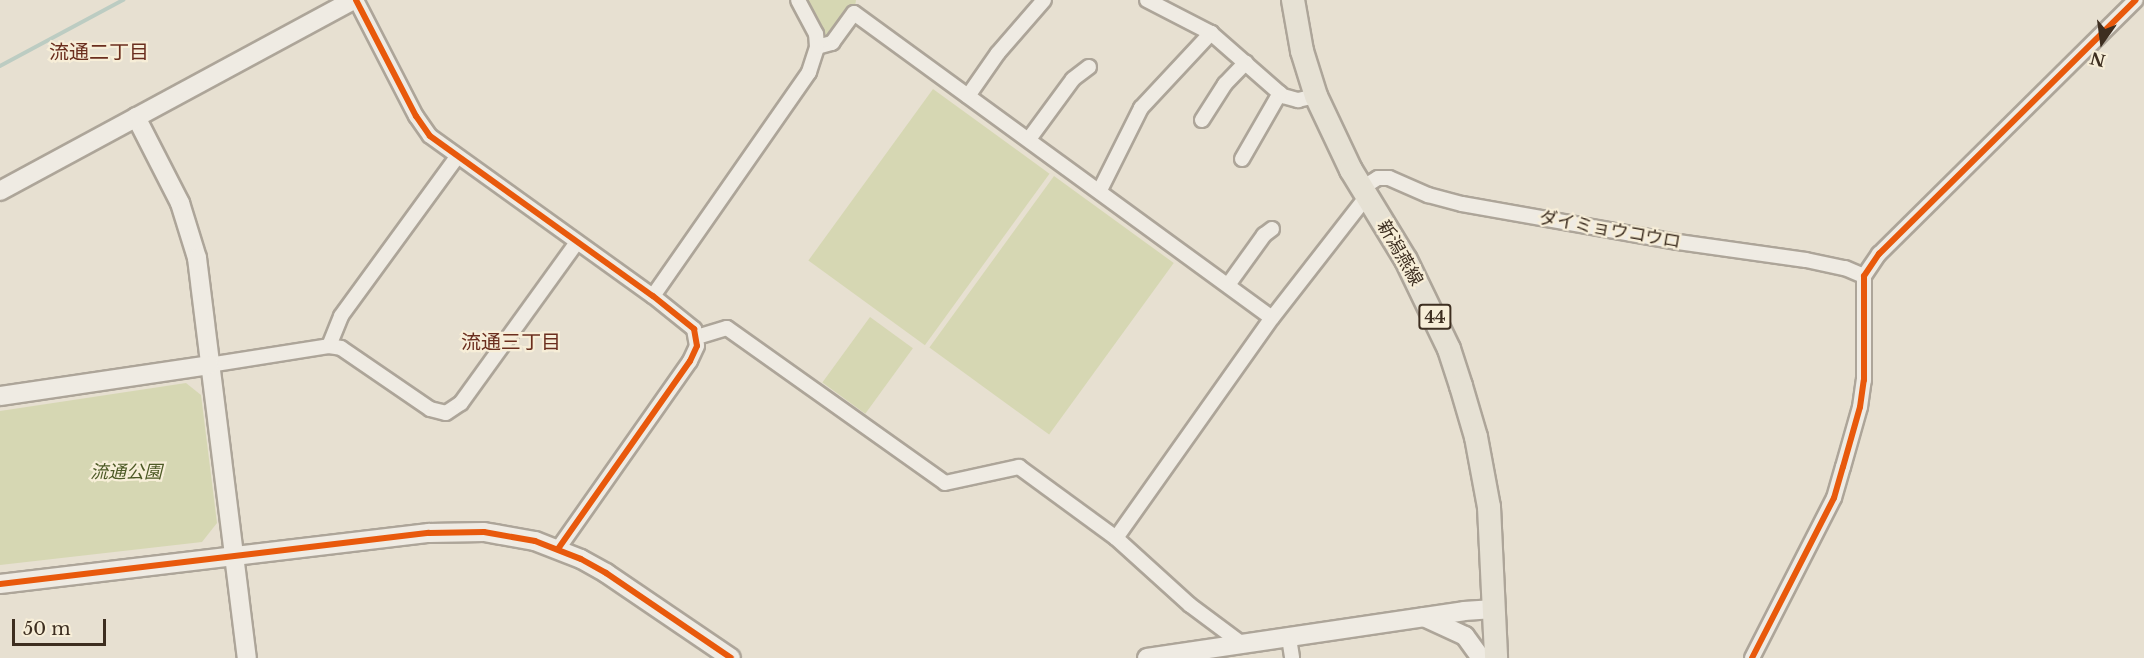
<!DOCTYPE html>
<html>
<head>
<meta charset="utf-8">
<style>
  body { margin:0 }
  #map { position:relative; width:2144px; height:658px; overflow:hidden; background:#e7e0d1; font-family:"Libre Baskerville","Noto Sans JP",serif }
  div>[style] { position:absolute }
  .green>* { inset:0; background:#d6d7b3; transform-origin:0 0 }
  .stream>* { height:4px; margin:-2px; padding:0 2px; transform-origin:2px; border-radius:2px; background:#bcccc2 }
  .roads { filter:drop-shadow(2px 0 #ada599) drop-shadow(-2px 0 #ada599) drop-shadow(0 2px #ada599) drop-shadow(0 -2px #ada599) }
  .minor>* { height:14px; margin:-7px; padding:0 7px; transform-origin:7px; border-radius:7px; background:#efebe3 }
  .tertiary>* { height:18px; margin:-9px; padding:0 9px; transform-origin:9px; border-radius:9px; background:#efebe3 }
  .primary>* { height:22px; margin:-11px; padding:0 11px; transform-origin:11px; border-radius:11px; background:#e6e1d4 }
  .cycleway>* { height:6px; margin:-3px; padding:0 3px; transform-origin:3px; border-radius:3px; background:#e8590c }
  span { translate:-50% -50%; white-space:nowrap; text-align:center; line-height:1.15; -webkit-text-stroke:4.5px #f7eed8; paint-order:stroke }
  .shield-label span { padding:2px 4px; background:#f7eed8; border:2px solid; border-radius:4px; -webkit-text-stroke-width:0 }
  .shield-label { font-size:16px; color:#3d2e20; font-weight:700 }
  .street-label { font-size:18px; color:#3d2e20 }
  .park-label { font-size:18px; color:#4d5a26; font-style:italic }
  .neighbourhood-label { font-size:20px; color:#6b2e1e }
  .north { position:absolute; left:2072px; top:12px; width:60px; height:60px; -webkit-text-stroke:4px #f7eed8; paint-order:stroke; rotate:194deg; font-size:16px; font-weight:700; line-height:24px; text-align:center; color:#3d2e20 }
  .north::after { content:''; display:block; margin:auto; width:21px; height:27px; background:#3d2e20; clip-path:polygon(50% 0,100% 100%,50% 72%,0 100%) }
  .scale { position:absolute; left:12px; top:619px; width:94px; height:27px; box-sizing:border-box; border:3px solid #3d2e20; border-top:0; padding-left:8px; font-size:18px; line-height:21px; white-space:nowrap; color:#3d2e20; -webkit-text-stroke:4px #f7eed8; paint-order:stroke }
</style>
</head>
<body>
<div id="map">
  <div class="green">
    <i style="clip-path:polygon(798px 0,856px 0,854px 13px,832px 43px,817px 47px)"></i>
    <i style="left:933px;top:89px;width:144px;height:212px;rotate:36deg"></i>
    <i style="left:1054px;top:176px;width:148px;height:212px;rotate:36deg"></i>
    <i style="left:870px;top:317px;width:53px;height:81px;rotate:36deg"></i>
    <i style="clip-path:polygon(186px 383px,201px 395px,217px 523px,202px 542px,0 565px,0 411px)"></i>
  </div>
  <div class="stream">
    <i style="left:0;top:66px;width:140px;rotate:-28.2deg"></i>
  </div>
  <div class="roads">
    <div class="minor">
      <i style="left:356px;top:0;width:131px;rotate:62.7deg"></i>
      <i style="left:416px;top:116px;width:24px;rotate:55deg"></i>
      <i style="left:430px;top:136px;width:274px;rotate:35.7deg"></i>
      <i style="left:653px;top:296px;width:53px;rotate:38.8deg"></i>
      <i style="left:694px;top:329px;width:17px;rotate:80deg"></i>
      <i style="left:697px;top:346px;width:17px;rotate:115deg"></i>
      <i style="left:690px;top:361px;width:230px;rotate:125.1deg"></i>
      <i style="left:1147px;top:0;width:72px;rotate:27.3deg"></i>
      <i style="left:1211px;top:33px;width:96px;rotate:41.2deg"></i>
      <i style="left:1283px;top:96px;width:16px;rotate:15deg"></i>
      <i style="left:1298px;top:100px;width:18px;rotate:-13deg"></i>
      <i style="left:817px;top:47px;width:16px;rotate:-15deg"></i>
      <i style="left:832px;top:43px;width:37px;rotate:-54deg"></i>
      <i style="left:854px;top:13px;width:517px;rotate:36.12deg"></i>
      <i style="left:968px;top:96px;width:52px;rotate:-55.1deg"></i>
      <i style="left:998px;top:53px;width:70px;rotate:-49deg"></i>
      <i style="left:1202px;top:120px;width:43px;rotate:-57.4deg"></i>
      <i style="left:1225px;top:84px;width:30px;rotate:-46deg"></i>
      <i style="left:1029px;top:139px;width:74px;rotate:-53.7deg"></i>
      <i style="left:1073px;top:79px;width:20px;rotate:-37deg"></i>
      <i style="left:1242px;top:159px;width:76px;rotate:-60.1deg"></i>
      <i style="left:1362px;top:188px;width:19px;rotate:-32deg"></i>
      <i style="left:1378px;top:178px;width:11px"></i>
      <i style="left:1389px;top:178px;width:43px;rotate:23.6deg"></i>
      <i style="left:1428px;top:195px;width:35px;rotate:15deg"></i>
      <i style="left:1462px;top:204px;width:219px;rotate:10deg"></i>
      <i style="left:1678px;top:242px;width:129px;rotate:8deg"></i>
      <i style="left:1806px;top:260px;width:40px;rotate:12deg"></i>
      <i style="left:1845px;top:268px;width:21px;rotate:23deg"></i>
      <i style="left:1100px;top:190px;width:92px;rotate:-63.4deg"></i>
      <i style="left:1141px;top:108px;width:103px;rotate:-47deg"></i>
      <i style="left:1228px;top:285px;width:62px;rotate:-54.2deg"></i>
      <i style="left:1264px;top:235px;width:10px;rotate:-37deg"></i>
      <i style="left:653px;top:296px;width:273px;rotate:-55.1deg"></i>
      <i style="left:809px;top:72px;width:26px;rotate:-72deg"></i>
      <i style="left:817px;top:47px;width:13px;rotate:-94deg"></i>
      <i style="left:816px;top:34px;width:38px;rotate:-118deg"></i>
      <i style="left:697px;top:337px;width:31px;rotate:-17deg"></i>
      <i style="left:727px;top:328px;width:267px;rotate:35.4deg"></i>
      <i style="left:945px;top:483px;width:76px;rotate:-12.2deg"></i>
      <i style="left:1019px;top:467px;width:120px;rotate:36.2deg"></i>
      <i style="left:1116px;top:538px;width:100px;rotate:42.2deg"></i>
      <i style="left:1190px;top:605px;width:64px;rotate:36.7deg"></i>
      <i style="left:329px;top:346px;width:32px;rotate:-68deg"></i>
      <i style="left:341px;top:316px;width:197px;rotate:-53.9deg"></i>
      <i style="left:209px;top:365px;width:121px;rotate:-9deg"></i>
      <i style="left:329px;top:346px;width:12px;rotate:9deg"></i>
      <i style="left:341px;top:348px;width:108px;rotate:34.4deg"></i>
      <i style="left:430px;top:409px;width:16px;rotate:14deg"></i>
      <i style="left:446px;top:413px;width:18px;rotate:-34deg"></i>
      <i style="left:461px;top:403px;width:198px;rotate:-54.2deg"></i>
      <i style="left:1116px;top:538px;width:270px;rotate:-54.7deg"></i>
      <i style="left:1272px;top:318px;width:155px;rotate:-52.1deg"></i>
      <i style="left:1289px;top:638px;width:20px;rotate:81deg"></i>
      <i style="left:1752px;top:658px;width:180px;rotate:-62.9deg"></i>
      <i style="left:1834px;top:498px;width:32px;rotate:-74deg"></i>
      <i style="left:1843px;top:467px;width:62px;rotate:-74.2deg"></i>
      <i style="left:1860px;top:407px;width:27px;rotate:-82deg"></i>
      <i style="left:1864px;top:380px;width:104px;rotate:-90deg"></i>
      <i style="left:1864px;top:276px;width:27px;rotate:-56deg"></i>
      <i style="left:1879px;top:254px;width:361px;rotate:-44.7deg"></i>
    </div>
    <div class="tertiary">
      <i style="left:136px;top:117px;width:97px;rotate:62.9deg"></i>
      <i style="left:180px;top:203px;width:58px;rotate:72.8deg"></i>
      <i style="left:197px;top:258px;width:403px;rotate:82.9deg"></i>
      <i style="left:0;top:191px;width:401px;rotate:-28.4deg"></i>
      <i style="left:0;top:396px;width:211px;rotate:-8.4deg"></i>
      <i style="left:0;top:584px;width:432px;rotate:-6.8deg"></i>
      <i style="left:429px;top:533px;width:55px;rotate:-1deg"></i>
      <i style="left:484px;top:532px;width:52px;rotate:10deg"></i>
      <i style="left:535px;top:541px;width:49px;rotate:21.4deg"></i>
      <i style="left:581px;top:559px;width:29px;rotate:29deg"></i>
      <i style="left:606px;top:573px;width:151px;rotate:34.2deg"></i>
      <i style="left:1424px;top:617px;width:45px;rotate:24.9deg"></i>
      <i style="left:1465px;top:636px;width:27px;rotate:54deg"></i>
      <i style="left:1147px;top:658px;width:320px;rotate:-8.4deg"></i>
      <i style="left:1464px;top:611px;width:30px;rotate:-4deg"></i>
    </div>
    <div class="primary">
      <i style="left:1293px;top:0;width:52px;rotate:80deg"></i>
      <i style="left:1302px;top:51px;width:47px;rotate:72.7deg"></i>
      <i style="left:1316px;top:96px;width:82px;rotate:64.7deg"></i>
      <i style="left:1351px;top:170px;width:105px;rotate:58.6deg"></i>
      <i style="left:1406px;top:260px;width:99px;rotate:64.2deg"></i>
      <i style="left:1449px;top:349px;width:39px;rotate:72deg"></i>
      <i style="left:1461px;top:386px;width:53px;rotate:73.6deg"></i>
      <i style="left:1476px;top:437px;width:71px;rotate:79.5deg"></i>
      <i style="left:1489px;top:507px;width:151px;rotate:87.3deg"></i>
    </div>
  </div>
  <div class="cycleway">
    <i style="left:356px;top:0;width:131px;rotate:62.7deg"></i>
    <i style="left:416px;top:116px;width:24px;rotate:55deg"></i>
    <i style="left:430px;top:136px;width:274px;rotate:35.7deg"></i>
    <i style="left:653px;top:296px;width:53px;rotate:38.8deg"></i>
    <i style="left:694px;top:329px;width:17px;rotate:80deg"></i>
    <i style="left:697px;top:346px;width:17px;rotate:115deg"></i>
    <i style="left:690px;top:361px;width:230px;rotate:125.1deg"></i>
    <i style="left:0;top:584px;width:432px;rotate:-6.8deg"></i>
    <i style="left:429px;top:533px;width:55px;rotate:-1deg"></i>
    <i style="left:484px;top:532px;width:52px;rotate:10deg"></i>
    <i style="left:535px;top:541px;width:49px;rotate:21.4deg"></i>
    <i style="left:581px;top:559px;width:29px;rotate:29deg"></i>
    <i style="left:606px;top:573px;width:151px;rotate:34.2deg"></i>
    <i style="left:1752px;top:658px;width:180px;rotate:-62.9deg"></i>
    <i style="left:1834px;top:498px;width:32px;rotate:-74deg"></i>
    <i style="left:1843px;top:467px;width:62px;rotate:-74.2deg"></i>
    <i style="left:1860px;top:407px;width:27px;rotate:-82deg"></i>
    <i style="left:1864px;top:380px;width:104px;rotate:-90deg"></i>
    <i style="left:1864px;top:276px;width:27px;rotate:-56deg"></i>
    <i style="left:1879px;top:254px;width:361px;rotate:-44.7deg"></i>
  </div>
  <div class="shield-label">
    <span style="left:1435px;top:317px">44</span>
  </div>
  <div class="street-label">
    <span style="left:1610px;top:230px;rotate:10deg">ダイミョウコウロ</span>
    <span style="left:1400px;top:253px;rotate:60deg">新潟燕線</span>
  </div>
  <div class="park-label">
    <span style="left:126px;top:472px">流通公園</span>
  </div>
  <div class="neighbourhood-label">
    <span style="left:99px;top:52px">流通二丁目</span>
    <span style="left:511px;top:342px">流通三丁目</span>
  </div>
  <div class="north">N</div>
  <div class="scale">50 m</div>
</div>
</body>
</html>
